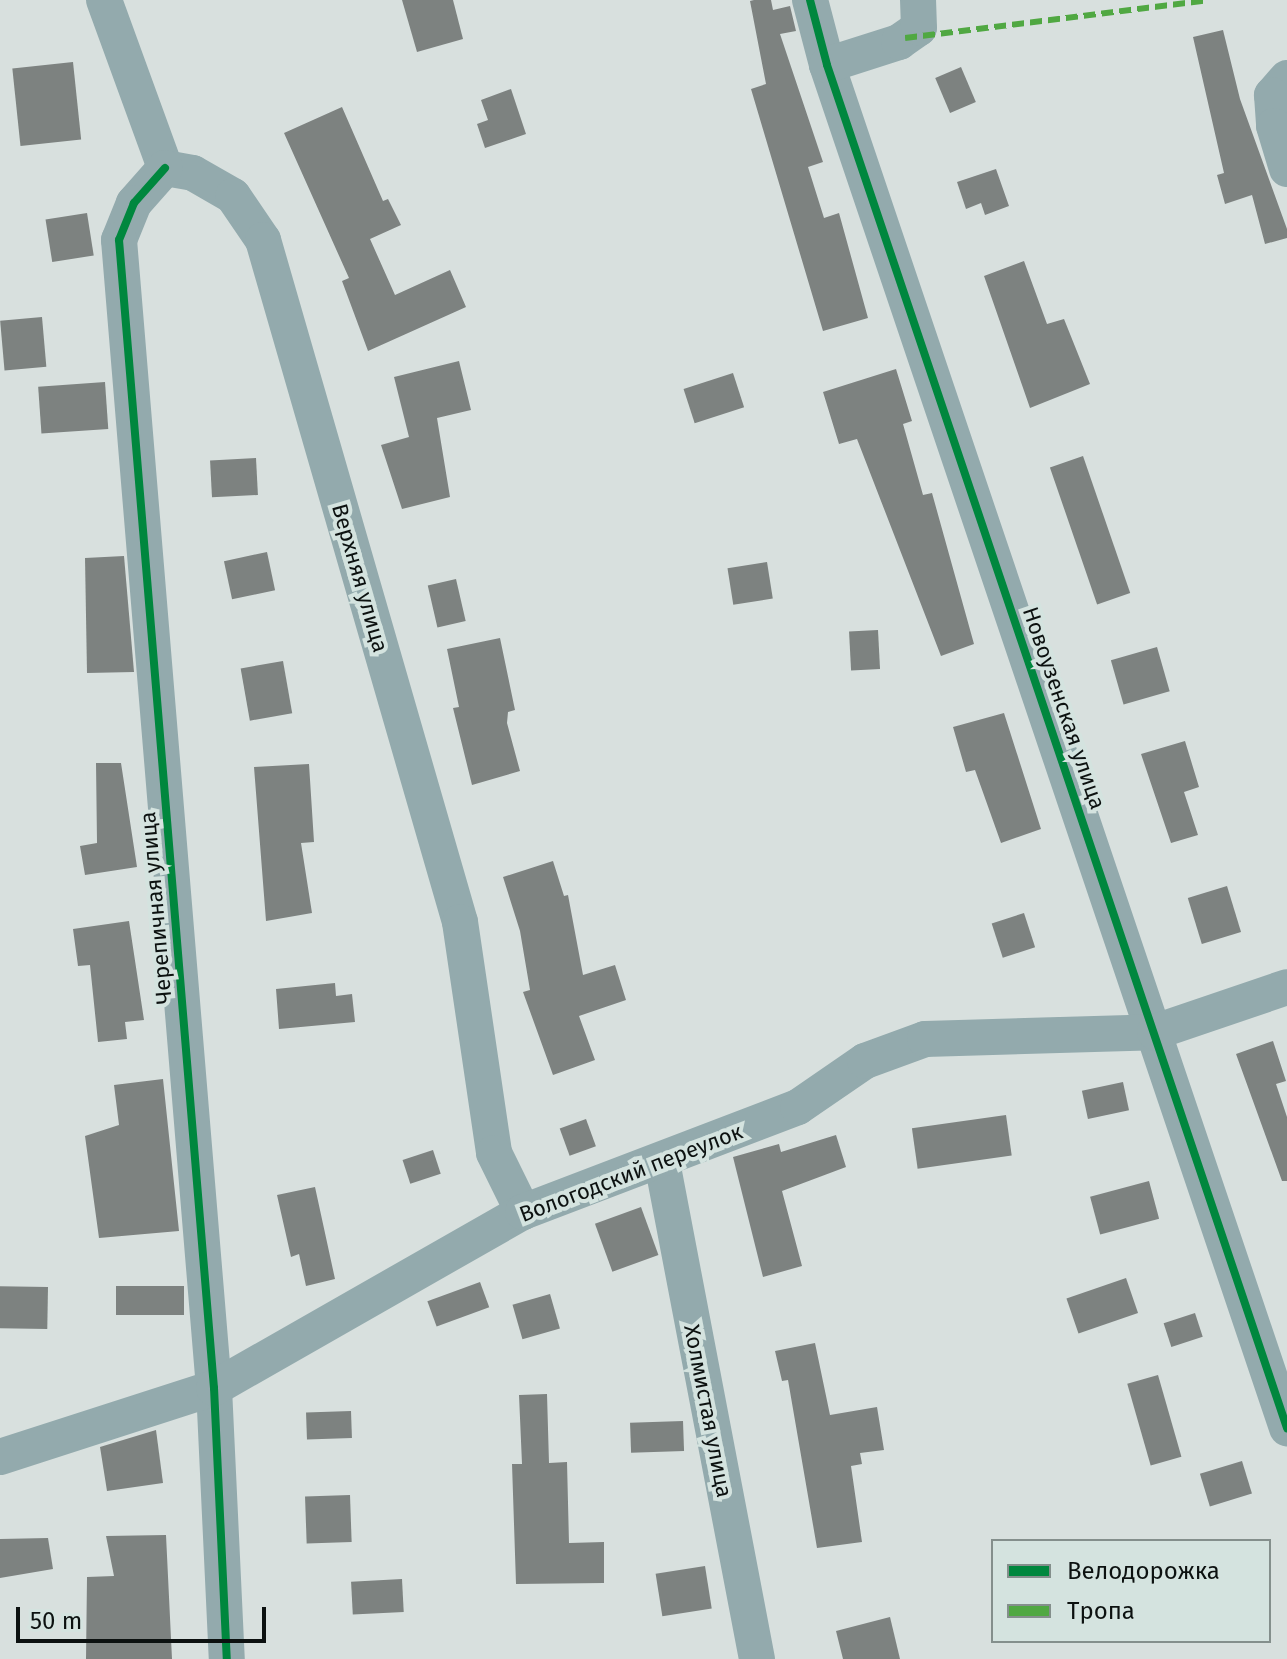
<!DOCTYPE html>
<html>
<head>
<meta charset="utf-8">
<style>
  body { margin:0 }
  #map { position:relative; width:1287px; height:1659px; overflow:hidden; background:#d8e0de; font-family:"Fira Sans",sans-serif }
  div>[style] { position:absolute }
  .building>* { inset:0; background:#7d8280; transform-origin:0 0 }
  .minor>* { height:36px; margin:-18px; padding:0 18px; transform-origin:18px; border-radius:18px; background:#93aaad }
  .quiet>* { height:6px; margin-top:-3px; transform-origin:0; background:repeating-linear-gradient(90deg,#50a842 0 12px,transparent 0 18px) }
  .cycleway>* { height:8px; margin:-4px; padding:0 4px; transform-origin:4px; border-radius:4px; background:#00873e }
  span { translate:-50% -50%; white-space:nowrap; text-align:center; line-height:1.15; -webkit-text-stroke:8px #d4e3df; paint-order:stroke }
  .street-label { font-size:22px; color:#0c1110 }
  .legend { position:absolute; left:991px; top:1539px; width:280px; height:104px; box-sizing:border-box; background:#d4e3df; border:2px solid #848f8c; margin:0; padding:10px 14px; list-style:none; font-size:24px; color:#0c1110 }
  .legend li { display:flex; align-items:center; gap:16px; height:40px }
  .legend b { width:40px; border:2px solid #848f8c }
  .scale { position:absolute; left:16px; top:1607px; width:250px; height:36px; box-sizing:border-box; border:4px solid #0c1110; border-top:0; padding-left:10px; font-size:24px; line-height:28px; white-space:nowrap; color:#0c1110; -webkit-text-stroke:6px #d4e3df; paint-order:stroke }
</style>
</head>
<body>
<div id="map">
  <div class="building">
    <i style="clip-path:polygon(402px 0,453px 0,463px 39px,417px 52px)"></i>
    <i style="clip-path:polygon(754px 0,771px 0,773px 10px,790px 6px,796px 31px,780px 34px,823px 162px,808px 167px,824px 218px,839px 213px,868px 318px,823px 331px,751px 89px,766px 84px,750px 1px)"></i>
    <i style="clip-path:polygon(1223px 30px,1240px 99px,1287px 229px,1287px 238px,1265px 244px,1252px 195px,1225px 204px,1217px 175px,1224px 173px,1193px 37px)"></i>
    <i style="left:73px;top:62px;width:78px;height:61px;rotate:84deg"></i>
    <i style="left:961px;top:67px;width:38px;height:28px;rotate:67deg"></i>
    <i style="clip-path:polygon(511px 89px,526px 134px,485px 148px,477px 124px,488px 120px,481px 100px)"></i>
    <i style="clip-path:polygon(342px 107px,383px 201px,388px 199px,401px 225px,370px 239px,395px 295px,450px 270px,466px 307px,368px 351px,342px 281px,349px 278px,284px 133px)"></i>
    <i style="clip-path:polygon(996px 169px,1009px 206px,985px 215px,981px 203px,966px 209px,957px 182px)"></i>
    <i style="left:87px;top:213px;width:43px;height:42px;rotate:81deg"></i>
    <i style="clip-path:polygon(1024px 261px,1047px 324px,1064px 319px,1090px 384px,1030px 408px,984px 276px)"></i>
    <i style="left:42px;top:317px;width:50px;height:42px;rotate:85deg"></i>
    <i style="clip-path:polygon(459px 361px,471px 410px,437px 418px,450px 497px,402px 509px,381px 445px,409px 437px,394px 377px)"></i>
    <i style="clip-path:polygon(896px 369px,912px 421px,903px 424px,923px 495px,932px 493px,974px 644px,941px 656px,857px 439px,839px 444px,823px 392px)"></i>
    <i style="left:733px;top:373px;width:36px;height:52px;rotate:72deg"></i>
    <i style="left:105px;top:382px;width:47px;height:67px;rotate:86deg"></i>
    <i style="left:1083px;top:456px;width:145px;height:35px;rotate:71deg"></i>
    <i style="left:256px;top:458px;width:37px;height:46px;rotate:87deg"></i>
    <i style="left:267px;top:552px;width:39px;height:44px;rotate:78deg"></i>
    <i style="clip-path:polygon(124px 556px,134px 672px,87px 673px,85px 558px)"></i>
    <i style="left:767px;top:562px;width:37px;height:40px;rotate:81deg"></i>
    <i style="left:456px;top:579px;width:43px;height:29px;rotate:77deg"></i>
    <i style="left:878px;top:630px;width:39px;height:29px;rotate:87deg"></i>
    <i style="clip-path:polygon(500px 638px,515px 710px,508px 712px,507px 723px,520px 771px,472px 785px,453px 708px,459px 707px,447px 649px)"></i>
    <i style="left:1157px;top:647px;width:46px;height:48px;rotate:74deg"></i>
    <i style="left:283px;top:661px;width:53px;height:43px;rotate:80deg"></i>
    <i style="clip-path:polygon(1004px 713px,1041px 829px,1001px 843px,975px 770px,966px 772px,953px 727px)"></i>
    <i style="clip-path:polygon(1185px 741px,1199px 787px,1184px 792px,1198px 835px,1171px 843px,1141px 754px)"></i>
    <i style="clip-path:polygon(96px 763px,121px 763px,137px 867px,85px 875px,80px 846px,97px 843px)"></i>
    <i style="clip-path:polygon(309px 764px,314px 842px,301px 843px,312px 913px,266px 921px,254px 767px)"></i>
    <i style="clip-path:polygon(553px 861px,564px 896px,568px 895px,583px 975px,615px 965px,626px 1000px,579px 1016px,595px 1060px,553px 1075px,523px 992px,530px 990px,520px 931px,503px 877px)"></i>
    <i style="left:1227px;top:886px;width:48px;height:41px;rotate:73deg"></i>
    <i style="left:1024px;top:913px;width:36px;height:34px;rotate:72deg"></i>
    <i style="clip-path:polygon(129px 921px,144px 1020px,125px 1022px,127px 1039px,98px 1042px,90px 965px,78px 966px,73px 929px)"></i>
    <i style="clip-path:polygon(335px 983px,336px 996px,352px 994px,355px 1022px,279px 1029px,276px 989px)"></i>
    <i style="clip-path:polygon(1273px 1041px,1286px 1081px,1276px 1084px,1287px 1117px,1287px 1181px,1282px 1181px,1236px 1054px)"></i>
    <i style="clip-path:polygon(163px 1079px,179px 1231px,99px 1238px,85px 1136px,119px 1125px,114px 1085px)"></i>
    <i style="left:1123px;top:1082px;width:29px;height:42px;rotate:78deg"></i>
    <i style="left:1006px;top:1115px;width:41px;height:95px;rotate:82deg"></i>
    <i style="left:586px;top:1119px;width:29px;height:28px;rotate:70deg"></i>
    <i style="clip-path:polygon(836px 1135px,846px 1167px,782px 1191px,802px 1266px,763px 1277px,733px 1157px,779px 1144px,781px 1152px)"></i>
    <i style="left:433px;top:1150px;width:25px;height:32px;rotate:72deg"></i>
    <i style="left:1149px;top:1181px;width:39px;height:61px;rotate:75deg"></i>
    <i style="clip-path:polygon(315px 1187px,335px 1279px,306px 1286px,299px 1254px,291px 1257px,277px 1195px)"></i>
    <i style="left:641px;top:1207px;width:51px;height:49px;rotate:70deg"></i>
    <i style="left:1126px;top:1278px;width:37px;height:63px;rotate:71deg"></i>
    <i style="left:480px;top:1282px;width:27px;height:56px;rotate:70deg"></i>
    <i style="left:184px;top:1286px;width:29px;height:68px;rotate:90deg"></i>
    <i style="left:48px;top:1287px;width:42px;height:48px;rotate:91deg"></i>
    <i style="left:550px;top:1294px;width:36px;height:39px;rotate:74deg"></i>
    <i style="left:1195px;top:1313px;width:25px;height:33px;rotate:72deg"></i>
    <i style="clip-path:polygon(815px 1343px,830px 1415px,877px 1407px,884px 1450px,860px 1453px,862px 1464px,851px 1466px,862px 1542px,817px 1548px,788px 1380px,782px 1381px,775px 1351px)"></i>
    <i style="left:1158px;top:1375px;width:85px;height:32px;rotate:74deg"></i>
    <i style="clip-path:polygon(547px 1394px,549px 1463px,567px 1462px,569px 1543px,604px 1542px,604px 1583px,516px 1584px,512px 1464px,522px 1464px,519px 1395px)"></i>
    <i style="left:351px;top:1411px;width:27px;height:45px;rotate:88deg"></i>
    <i style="left:683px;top:1421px;width:30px;height:53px;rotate:88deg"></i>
    <i style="clip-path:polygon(156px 1430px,163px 1483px,107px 1491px,100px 1447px)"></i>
    <i style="left:1242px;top:1461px;width:34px;height:44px;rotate:73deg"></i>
    <i style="left:350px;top:1495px;width:47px;height:45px;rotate:88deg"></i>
    <i style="clip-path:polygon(166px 1535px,172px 1659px,86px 1659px,87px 1577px,114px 1576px,106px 1536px)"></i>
    <i style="clip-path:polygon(48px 1538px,53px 1569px,0 1578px,0 1539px)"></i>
    <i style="left:705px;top:1566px;width:43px;height:50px;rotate:81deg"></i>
    <i style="left:402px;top:1579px;width:33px;height:51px;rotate:87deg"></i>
    <i style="clip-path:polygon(890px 1617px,900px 1659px,843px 1659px,836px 1631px)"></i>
  </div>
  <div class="minor">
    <i style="left:104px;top:0;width:179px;rotate:70deg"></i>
    <i style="left:165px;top:168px;width:28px;rotate:10deg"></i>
    <i style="left:193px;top:173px;width:46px;rotate:29.9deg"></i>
    <i style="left:233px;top:196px;width:53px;rotate:55.7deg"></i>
    <i style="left:263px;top:240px;width:710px;rotate:73.89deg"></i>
    <i style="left:460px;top:922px;width:233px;rotate:81.6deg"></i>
    <i style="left:494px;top:1153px;width:66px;rotate:63.8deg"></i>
    <i style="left:810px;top:0;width:67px;rotate:75.3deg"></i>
    <i style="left:827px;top:65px;width:1439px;rotate:71.35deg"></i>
    <i style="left:827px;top:65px;width:76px;rotate:-17.7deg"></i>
    <i style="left:899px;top:42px;width:24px;rotate:-35deg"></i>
    <i style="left:919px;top:28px;width:28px;rotate:-92deg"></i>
    <i style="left:1287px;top:78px;width:23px;rotate:131deg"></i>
    <i style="left:1272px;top:95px;width:31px;rotate:86deg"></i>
    <i style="left:1274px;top:126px;width:45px;rotate:73.2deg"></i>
    <i style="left:165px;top:168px;width:47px;rotate:131.5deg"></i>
    <i style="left:134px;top:203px;width:40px;rotate:112deg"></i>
    <i style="left:119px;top:240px;width:1152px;rotate:85.27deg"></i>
    <i style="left:214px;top:1388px;width:271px;rotate:87.3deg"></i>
    <i style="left:662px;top:1162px;width:506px;rotate:79.18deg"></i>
    <i style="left:0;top:1457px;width:225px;rotate:-17.9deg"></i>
    <i style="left:214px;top:1388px;width:356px;rotate:-29.7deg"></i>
    <i style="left:523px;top:1212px;width:294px;rotate:-20.9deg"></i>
    <i style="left:798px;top:1107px;width:81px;rotate:-34.5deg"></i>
    <i style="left:865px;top:1061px;width:64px;rotate:-20.1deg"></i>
    <i style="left:925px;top:1039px;width:230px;rotate:-1.7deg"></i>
    <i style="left:1155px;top:1032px;width:139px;rotate:-18.8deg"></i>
  </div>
  <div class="quiet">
    <i style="left:905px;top:38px;width:305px;rotate:-7.1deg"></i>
  </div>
  <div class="cycleway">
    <i style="left:810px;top:0;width:67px;rotate:75.3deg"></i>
    <i style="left:827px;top:65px;width:1439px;rotate:71.35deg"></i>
    <i style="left:165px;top:168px;width:47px;rotate:131.5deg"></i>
    <i style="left:134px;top:203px;width:40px;rotate:112deg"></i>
    <i style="left:119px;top:240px;width:1152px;rotate:85.27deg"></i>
    <i style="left:214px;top:1388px;width:271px;rotate:87.3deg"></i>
  </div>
  <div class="street-label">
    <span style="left:360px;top:578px;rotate:74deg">Верхняя улица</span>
    <span style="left:1064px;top:708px;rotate:71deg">Новоузенская улица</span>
    <span style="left:156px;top:908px;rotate:-95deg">Черепичная улица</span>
    <span style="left:631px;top:1173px;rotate:-21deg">Вологодский переулок</span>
    <span style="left:708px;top:1411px;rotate:79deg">Холмистая улица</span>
  </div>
  <ul class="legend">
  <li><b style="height:10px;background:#00873e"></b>Велодорожка</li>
  <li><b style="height:10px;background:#50a842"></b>Тропа</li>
  </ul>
  <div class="scale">50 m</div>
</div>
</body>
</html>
